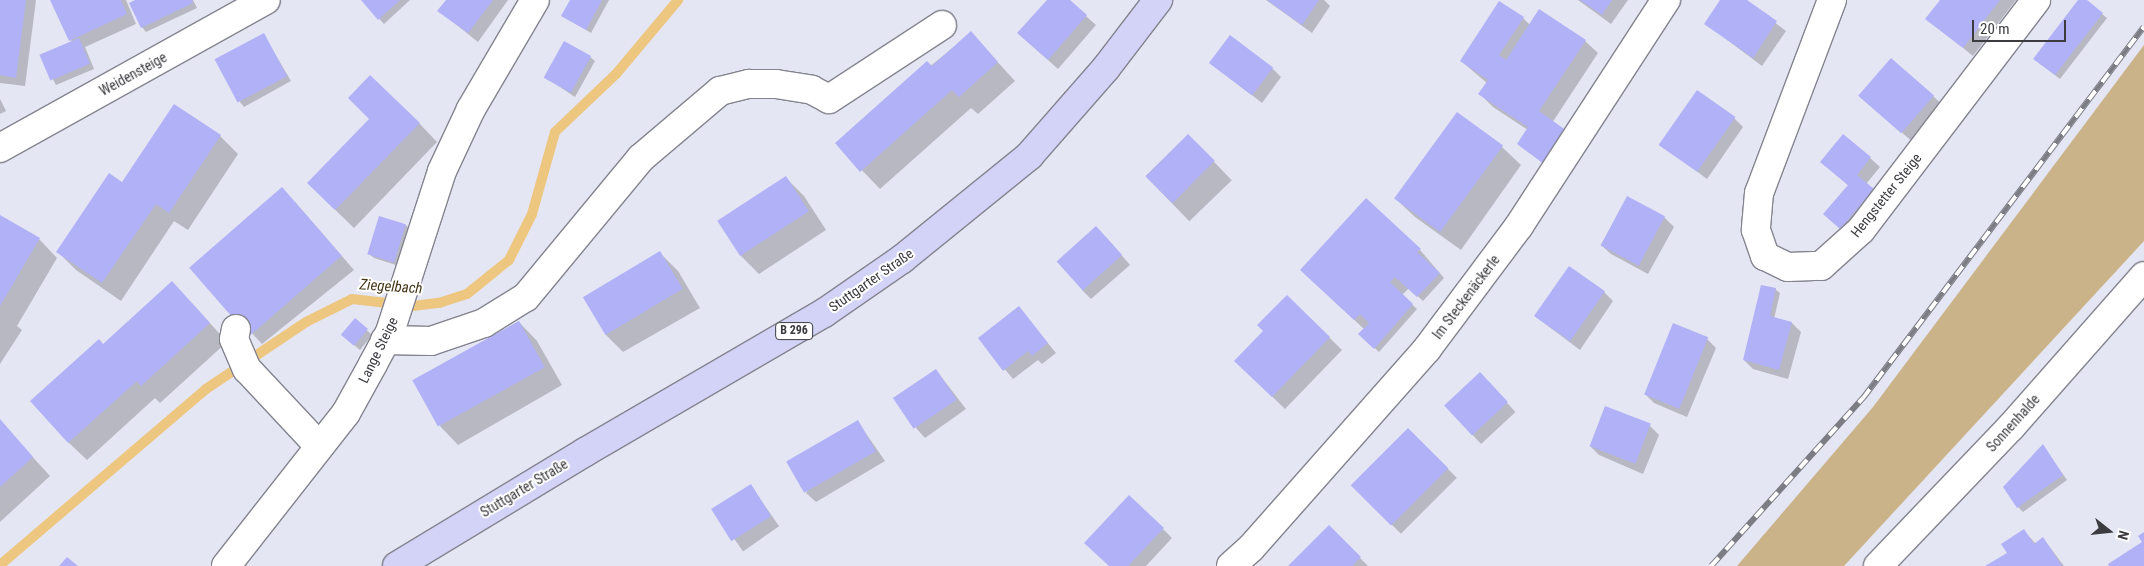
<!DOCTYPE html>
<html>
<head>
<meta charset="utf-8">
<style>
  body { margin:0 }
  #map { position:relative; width:2144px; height:566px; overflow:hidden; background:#e5e6f3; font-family:"Roboto Condensed",sans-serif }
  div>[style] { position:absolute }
  .green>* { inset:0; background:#cbb389 }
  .shadow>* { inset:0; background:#0003; transform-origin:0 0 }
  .stream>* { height:10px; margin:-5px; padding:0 5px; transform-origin:5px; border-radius:5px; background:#edc680 }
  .building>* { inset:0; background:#b0b1f7; transform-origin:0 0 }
  .roads { filter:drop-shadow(1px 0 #848490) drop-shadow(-1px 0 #848490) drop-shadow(0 1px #848490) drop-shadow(0 -1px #848490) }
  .minor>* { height:28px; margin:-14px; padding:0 14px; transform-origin:14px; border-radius:14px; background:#fff }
  .major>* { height:28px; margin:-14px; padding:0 14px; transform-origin:14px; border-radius:14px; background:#d2d3f7 }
  .rail>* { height:5.5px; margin-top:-2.75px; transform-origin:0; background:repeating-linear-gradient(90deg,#fff 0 11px,#7b7c84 0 22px); box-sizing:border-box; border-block:1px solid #7b7c84 }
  span { translate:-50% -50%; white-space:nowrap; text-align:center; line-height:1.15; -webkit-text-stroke:4px #fff; paint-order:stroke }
  .shield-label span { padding:1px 4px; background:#fff; border:1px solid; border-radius:4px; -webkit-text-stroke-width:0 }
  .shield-label { font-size:12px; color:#3b3b40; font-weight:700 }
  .street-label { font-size:14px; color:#3b3b40 }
  .water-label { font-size:15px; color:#443415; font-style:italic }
  .north { position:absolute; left:2084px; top:506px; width:50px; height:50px; -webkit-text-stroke:4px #fff; paint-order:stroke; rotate:106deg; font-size:14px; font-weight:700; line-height:20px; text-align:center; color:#3b3b40 }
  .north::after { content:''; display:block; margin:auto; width:18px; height:22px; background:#3b3b40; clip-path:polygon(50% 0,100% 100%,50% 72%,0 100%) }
  .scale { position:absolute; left:1972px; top:20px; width:94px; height:22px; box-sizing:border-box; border:2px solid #3b3b40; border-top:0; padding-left:6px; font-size:15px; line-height:18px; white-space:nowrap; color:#3b3b40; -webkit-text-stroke:4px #fff; paint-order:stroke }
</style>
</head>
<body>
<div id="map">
  <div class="green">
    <i style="clip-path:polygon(2144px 45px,2144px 241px,1844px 566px,1737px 566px,1873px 407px)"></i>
  </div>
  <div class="shadow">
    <i style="clip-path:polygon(0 0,36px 0,25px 86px,0 83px)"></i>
    <i style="clip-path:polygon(54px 0,126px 0,136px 24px,85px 47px,94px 69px,56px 85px,41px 56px,72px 43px)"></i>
    <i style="clip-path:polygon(137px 0,193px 0,197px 8px,146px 32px,142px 27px)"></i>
    <i style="clip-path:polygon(362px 0,410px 0,384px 24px)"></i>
    <i style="clip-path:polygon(447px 0,508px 0,478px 42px,439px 11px)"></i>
    <i style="clip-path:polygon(571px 0,609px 0,591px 33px,563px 16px)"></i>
    <i style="clip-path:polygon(1049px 0,1068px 0,1096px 25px,1058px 69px,1028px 42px)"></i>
    <i style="clip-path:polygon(1266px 0,1324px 0,1330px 6px,1312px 33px)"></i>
    <i style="clip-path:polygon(1578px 0,1628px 0,1611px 24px)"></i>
    <i style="clip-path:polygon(1722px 0,1745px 0,1786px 31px,1762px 66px,1706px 24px)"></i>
    <i style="clip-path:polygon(1941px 0,2016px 0,1973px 56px,1927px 19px)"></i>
    <i style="clip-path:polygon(2080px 0,2085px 0,2107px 18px,2060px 79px,2039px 63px)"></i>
    <i style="clip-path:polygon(1523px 18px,1530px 25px,1585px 41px,1598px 53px,1552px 123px,1554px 172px,1519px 144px,1528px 130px,1493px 107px,1480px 94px,1487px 83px,1461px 61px)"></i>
    <i style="clip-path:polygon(971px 33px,1015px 81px,978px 114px,971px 108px,880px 189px,836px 143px)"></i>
    <i style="clip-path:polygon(264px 35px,291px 81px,244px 107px,240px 102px)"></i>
    <i style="clip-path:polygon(590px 57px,595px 61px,575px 97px,545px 77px)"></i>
    <i style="clip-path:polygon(1211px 63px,1272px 68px,1281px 77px,1262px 103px)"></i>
    <i style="clip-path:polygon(1860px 96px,1933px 96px,1952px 114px,1922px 150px)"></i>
    <i style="clip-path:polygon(0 99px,6px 111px,0 114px)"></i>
    <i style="clip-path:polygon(1734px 118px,1743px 127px,1707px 179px,1662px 145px)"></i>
    <i style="clip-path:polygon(419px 123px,437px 142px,354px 228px,326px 201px)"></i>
    <i style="left:1188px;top:135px;width:63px;height:59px;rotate:46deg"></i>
    <i style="clip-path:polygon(220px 136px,238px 154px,188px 230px,174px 221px,121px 301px,76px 270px,58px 252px,123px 184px)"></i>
    <i style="clip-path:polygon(1502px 147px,1521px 165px,1461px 250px,1415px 217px,1396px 199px)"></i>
    <i style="clip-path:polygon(1870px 158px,1880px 167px,1866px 184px,1877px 195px,1845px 232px,1829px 219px,1849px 186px,1821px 162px)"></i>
    <i style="clip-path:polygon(786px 178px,804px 196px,826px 230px,759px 274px,740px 255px,719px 221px)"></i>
    <i style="clip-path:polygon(1627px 197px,1664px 217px,1674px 227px,1648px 274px,1611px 254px,1601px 245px)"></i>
    <i style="clip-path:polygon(295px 202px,354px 270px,262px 344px,193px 270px)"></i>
    <i style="clip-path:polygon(0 216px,39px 239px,57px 258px,17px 326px,22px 330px,0 364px)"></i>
    <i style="clip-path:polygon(406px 225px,410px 230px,399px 266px,374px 258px,369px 254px)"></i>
    <i style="clip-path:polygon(1106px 237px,1130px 265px,1091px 299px,1082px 290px)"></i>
    <i style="clip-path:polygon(1420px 250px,1444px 278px,1423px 301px,1409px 288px,1402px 295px,1417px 309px,1379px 352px,1360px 334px,1364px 329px,1315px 283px)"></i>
    <i style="clip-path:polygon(660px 253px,678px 271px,700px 308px,623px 352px,605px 334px)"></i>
    <i style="clip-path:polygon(1775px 289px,1780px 293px,1774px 319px,1792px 323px,1801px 332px,1788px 379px,1753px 369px,1744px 360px)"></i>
    <i style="clip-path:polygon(1604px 292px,1613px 301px,1580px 350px,1536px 317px)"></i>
    <i style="clip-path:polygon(1287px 296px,1342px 350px,1285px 409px,1249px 374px,1265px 331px)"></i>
    <i style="clip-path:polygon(190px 301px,227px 342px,160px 403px,155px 398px,87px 460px,68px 442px,103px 345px)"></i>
    <i style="clip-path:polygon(1019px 308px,1056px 353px,1042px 364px,1038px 360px,1013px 379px,979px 338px)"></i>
    <i style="clip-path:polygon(355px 320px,372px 335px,360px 350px,347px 339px)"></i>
    <i style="clip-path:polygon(519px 322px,537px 341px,562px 385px,458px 445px,440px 426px)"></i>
    <i style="clip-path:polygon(1707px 339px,1716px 348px,1687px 417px,1654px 403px,1645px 394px)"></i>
    <i style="clip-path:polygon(936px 370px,966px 409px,925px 438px,916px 428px)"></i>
    <i style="left:1480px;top:374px;width:52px;height:47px;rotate:47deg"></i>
    <i style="clip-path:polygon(0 421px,50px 476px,0 522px)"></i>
    <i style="clip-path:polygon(858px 422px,885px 461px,816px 502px,806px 493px)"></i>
    <i style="clip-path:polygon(1650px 426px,1659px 435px,1643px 474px,1599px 455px,1590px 446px)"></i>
    <i style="left:1408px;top:429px;width:69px;height:79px;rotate:45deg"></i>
    <i style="clip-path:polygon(2043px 446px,2067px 480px,2023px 512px,2018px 507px)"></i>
    <i style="left:751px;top:486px;width:49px;height:44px;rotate:55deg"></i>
    <i style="clip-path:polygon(1163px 529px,1172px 538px,1146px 566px,1110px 566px)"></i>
    <i style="clip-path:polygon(2024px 531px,2036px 544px,2043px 538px,2064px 566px,1988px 566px,2009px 553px)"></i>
    <i style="clip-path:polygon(1360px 558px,1368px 566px,1290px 566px)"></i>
  </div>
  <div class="stream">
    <i style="left:0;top:565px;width:271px;rotate:-40.5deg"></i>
    <i style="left:206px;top:389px;width:120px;rotate:-33.8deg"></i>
    <i style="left:306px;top:322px;width:51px;rotate:-26.6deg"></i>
    <i style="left:352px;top:299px;width:61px;rotate:6.5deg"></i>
    <i style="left:413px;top:306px;width:26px;rotate:-7deg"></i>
    <i style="left:439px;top:303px;width:29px;rotate:-18deg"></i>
    <i style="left:467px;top:294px;width:54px;rotate:-39deg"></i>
    <i style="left:509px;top:260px;width:51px;rotate:-63.4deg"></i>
    <i style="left:532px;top:214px;width:85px;rotate:-74.3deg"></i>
    <i style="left:555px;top:132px;width:84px;rotate:-43.6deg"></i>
    <i style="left:616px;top:74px;width:97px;rotate:-50deg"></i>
  </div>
  <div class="building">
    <i style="clip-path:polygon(0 0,26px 0,16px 78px,0 75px)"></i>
    <i style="clip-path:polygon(50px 0,121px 0,127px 14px,69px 41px)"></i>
    <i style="clip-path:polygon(135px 0,192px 0,193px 3px,141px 28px,129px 3px)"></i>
    <i style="clip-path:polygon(361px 0,400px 0,378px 20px)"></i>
    <i style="clip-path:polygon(446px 0,493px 0,468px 33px,437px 11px)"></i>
    <i style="clip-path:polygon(570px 0,602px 0,586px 30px,561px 16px)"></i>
    <i style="clip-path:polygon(1047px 0,1070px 0,1087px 15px,1048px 60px,1017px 33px)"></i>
    <i style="clip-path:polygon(1267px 0,1319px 0,1302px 25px)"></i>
    <i style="clip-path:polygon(1580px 0,1612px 0,1602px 15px)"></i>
    <i style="clip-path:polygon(1720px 0,1747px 0,1777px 21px,1753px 58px,1704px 24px)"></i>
    <i style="clip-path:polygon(1940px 0,2000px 0,1963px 48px,1925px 19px)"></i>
    <i style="clip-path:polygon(2078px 0,2087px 0,2103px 13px,2055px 75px,2033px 59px)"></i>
    <i style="clip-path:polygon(1499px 1px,1524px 17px,1499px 55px,1506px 60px,1539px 9px,1586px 40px,1539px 111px,1567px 131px,1544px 164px,1517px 144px,1528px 127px,1478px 94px,1488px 80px,1460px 61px)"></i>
    <i style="clip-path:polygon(971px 31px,998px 62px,959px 97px,952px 90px,860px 172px,835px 143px,927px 61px,932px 66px)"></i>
    <i style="left:264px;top:33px;width:49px;height:56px;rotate:62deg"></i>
    <i style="left:1230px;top:35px;width:54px;height:35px;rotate:37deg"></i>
    <i style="left:79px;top:38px;width:28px;height:43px;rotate:67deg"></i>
    <i style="left:564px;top:41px;width:31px;height:42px;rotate:29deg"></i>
    <i style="left:1891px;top:58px;width:57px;height:50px;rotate:41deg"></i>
    <i style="clip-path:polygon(370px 75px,420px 123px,335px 210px,307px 183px,369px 119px,348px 98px)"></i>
    <i style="left:1697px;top:90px;width:47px;height:67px;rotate:35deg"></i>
    <i style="clip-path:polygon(174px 104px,221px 135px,169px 213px,156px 204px,102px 283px,56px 252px,109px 173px,122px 182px)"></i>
    <i style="left:1457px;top:112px;width:57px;height:107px;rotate:36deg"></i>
    <i style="left:1188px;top:134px;width:38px;height:60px;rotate:45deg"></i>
    <i style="clip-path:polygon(1843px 134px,1871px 157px,1857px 175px,1874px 189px,1840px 229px,1823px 214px,1848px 185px,1820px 162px)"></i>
    <i style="left:786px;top:176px;width:42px;height:82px;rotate:57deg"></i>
    <i style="left:282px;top:187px;width:91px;height:123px;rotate:49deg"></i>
    <i style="left:1627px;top:196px;width:43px;height:56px;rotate:28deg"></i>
    <i style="clip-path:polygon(1366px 198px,1421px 249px,1417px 252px,1440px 273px,1417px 297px,1395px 277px,1390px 282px,1413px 304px,1374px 349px,1358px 334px,1369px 323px,1360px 314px,1354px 320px,1300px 270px)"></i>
    <i style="clip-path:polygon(0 215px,40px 238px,0 306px)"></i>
    <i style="left:379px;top:216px;width:28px;height:40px;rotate:17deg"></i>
    <i style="left:1096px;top:226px;width:39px;height:53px;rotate:48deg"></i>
    <i style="left:660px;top:251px;width:44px;height:90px;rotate:59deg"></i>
    <i style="left:1569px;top:266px;width:44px;height:61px;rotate:35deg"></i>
    <i style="clip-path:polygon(172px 281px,210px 323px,141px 386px,137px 381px,68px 443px,30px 401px,99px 339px,103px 344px)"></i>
    <i style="clip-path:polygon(1761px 285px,1776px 288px,1770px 316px,1792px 322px,1779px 370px,1743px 360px)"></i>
    <i style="clip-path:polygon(1287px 295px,1330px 337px,1272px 397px,1234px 361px,1263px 331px,1257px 325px)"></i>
    <i style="clip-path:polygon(1019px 306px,1048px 343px,1032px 356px,1028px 351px,1003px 371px,978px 338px)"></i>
    <i style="left:355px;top:318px;width:17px;height:22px;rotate:40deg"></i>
    <i style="left:519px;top:321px;width:53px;height:122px;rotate:61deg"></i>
    <i style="left:1673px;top:323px;width:38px;height:77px;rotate:22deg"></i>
    <i style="left:936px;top:369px;width:37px;height:52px;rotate:56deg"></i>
    <i style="left:1480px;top:372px;width:41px;height:49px;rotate:47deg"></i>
    <i style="left:1605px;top:406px;width:49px;height:43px;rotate:21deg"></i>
    <i style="clip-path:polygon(0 419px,33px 457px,0 487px)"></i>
    <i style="left:858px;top:420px;width:36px;height:83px;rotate:60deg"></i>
    <i style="left:1408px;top:428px;width:57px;height:81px;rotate:45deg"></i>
    <i style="clip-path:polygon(2043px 444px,2063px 475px,2017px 508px,2003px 487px)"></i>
    <i style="left:751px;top:484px;width:38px;height:47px;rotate:58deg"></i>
    <i style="clip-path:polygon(1129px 495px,1164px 528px,1128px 566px,1109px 566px,1084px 543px)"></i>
    <i style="clip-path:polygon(1329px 525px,1361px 557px,1352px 566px,1288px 566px)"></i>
    <i style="clip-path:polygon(2024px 529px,2034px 544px,2043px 537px,2062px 566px,1985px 566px,2007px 553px,2001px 544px)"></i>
    <i style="clip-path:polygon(2144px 532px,2144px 566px,2109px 566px,2108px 564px,2142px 542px,2138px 536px)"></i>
    <i style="clip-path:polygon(67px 557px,78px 566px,59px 566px)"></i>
  </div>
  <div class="roads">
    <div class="minor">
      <i style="left:1832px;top:0;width:206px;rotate:110.7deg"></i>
      <i style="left:1759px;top:193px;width:37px;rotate:95deg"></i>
      <i style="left:1756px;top:230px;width:28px;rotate:71deg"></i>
      <i style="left:1765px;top:256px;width:25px;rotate:26deg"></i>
      <i style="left:1788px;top:267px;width:33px;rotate:-2deg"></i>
      <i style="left:1821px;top:266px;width:54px;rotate:-42deg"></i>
      <i style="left:1861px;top:230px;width:289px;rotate:-52.7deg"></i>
      <i style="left:0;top:148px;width:304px;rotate:-29.1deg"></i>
      <i style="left:236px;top:329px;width:10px;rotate:101deg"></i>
      <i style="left:234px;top:339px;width:33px;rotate:67deg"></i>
      <i style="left:247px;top:369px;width:105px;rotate:46.9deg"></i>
      <i style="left:385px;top:340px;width:46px;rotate:1.2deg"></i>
      <i style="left:431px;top:341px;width:56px;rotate:-18.8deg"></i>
      <i style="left:484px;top:323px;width:49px;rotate:-31.8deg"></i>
      <i style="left:526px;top:297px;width:180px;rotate:-50.4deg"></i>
      <i style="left:641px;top:158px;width:104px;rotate:-40.3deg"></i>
      <i style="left:720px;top:91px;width:30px;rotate:-14deg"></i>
      <i style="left:749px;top:84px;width:27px"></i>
      <i style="left:776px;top:84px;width:36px;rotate:9deg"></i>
      <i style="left:812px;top:90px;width:19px;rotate:28deg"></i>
      <i style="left:829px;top:99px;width:135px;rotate:-33.2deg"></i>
      <i style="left:226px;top:566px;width:194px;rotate:-51.9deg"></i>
      <i style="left:346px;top:413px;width:56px;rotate:-61.1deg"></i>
      <i style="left:373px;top:364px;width:36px;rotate:-62deg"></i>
      <i style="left:390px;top:332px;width:169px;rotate:-72.1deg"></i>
      <i style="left:442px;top:171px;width:68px;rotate:-64.9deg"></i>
      <i style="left:471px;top:109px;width:126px;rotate:-59.6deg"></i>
      <i style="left:1231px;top:566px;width:27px;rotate:-42deg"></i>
      <i style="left:1251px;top:548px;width:266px;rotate:-48.5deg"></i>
      <i style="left:1427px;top:349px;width:154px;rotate:-53.2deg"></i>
      <i style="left:1519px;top:226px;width:270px;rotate:-57deg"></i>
      <i style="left:1878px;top:566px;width:192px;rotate:-46.3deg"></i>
      <i style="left:2011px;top:427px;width:201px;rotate:-48.6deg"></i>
    </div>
    <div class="major">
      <i style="left:397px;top:566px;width:220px;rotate:-31.2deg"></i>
      <i style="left:585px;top:452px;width:276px;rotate:-30.2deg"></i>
      <i style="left:824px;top:313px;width:95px;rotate:-34.7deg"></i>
      <i style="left:902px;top:259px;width:164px;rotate:-39deg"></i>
      <i style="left:1029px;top:156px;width:117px;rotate:-48.8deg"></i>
      <i style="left:1106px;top:68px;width:86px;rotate:-52.6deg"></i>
    </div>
  </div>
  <div class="rail">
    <i style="left:1711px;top:566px;width:227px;rotate:-47.9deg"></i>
    <i style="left:1863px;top:398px;width:465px;rotate:-52.9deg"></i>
  </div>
  <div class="shield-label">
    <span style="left:794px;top:331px">B 296</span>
  </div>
  <div class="street-label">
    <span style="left:133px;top:74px;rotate:-29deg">Weidensteige</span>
    <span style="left:1886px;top:195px;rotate:-51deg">Hengstetter Steige</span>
    <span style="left:871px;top:280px;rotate:-35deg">Stuttgarter Straße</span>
    <span style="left:1466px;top:297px;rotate:-53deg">Im Steckenäckerle</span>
    <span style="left:378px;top:350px;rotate:-64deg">Lange Steige</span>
    <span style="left:2013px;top:423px;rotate:-48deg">Sonnenhalde</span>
    <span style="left:524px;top:488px;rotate:-31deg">Stuttgarter Straße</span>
  </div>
  <div class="water-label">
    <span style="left:391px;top:287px;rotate:4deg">Ziegelbach</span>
  </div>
  <div class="north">N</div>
  <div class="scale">20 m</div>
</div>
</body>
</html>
